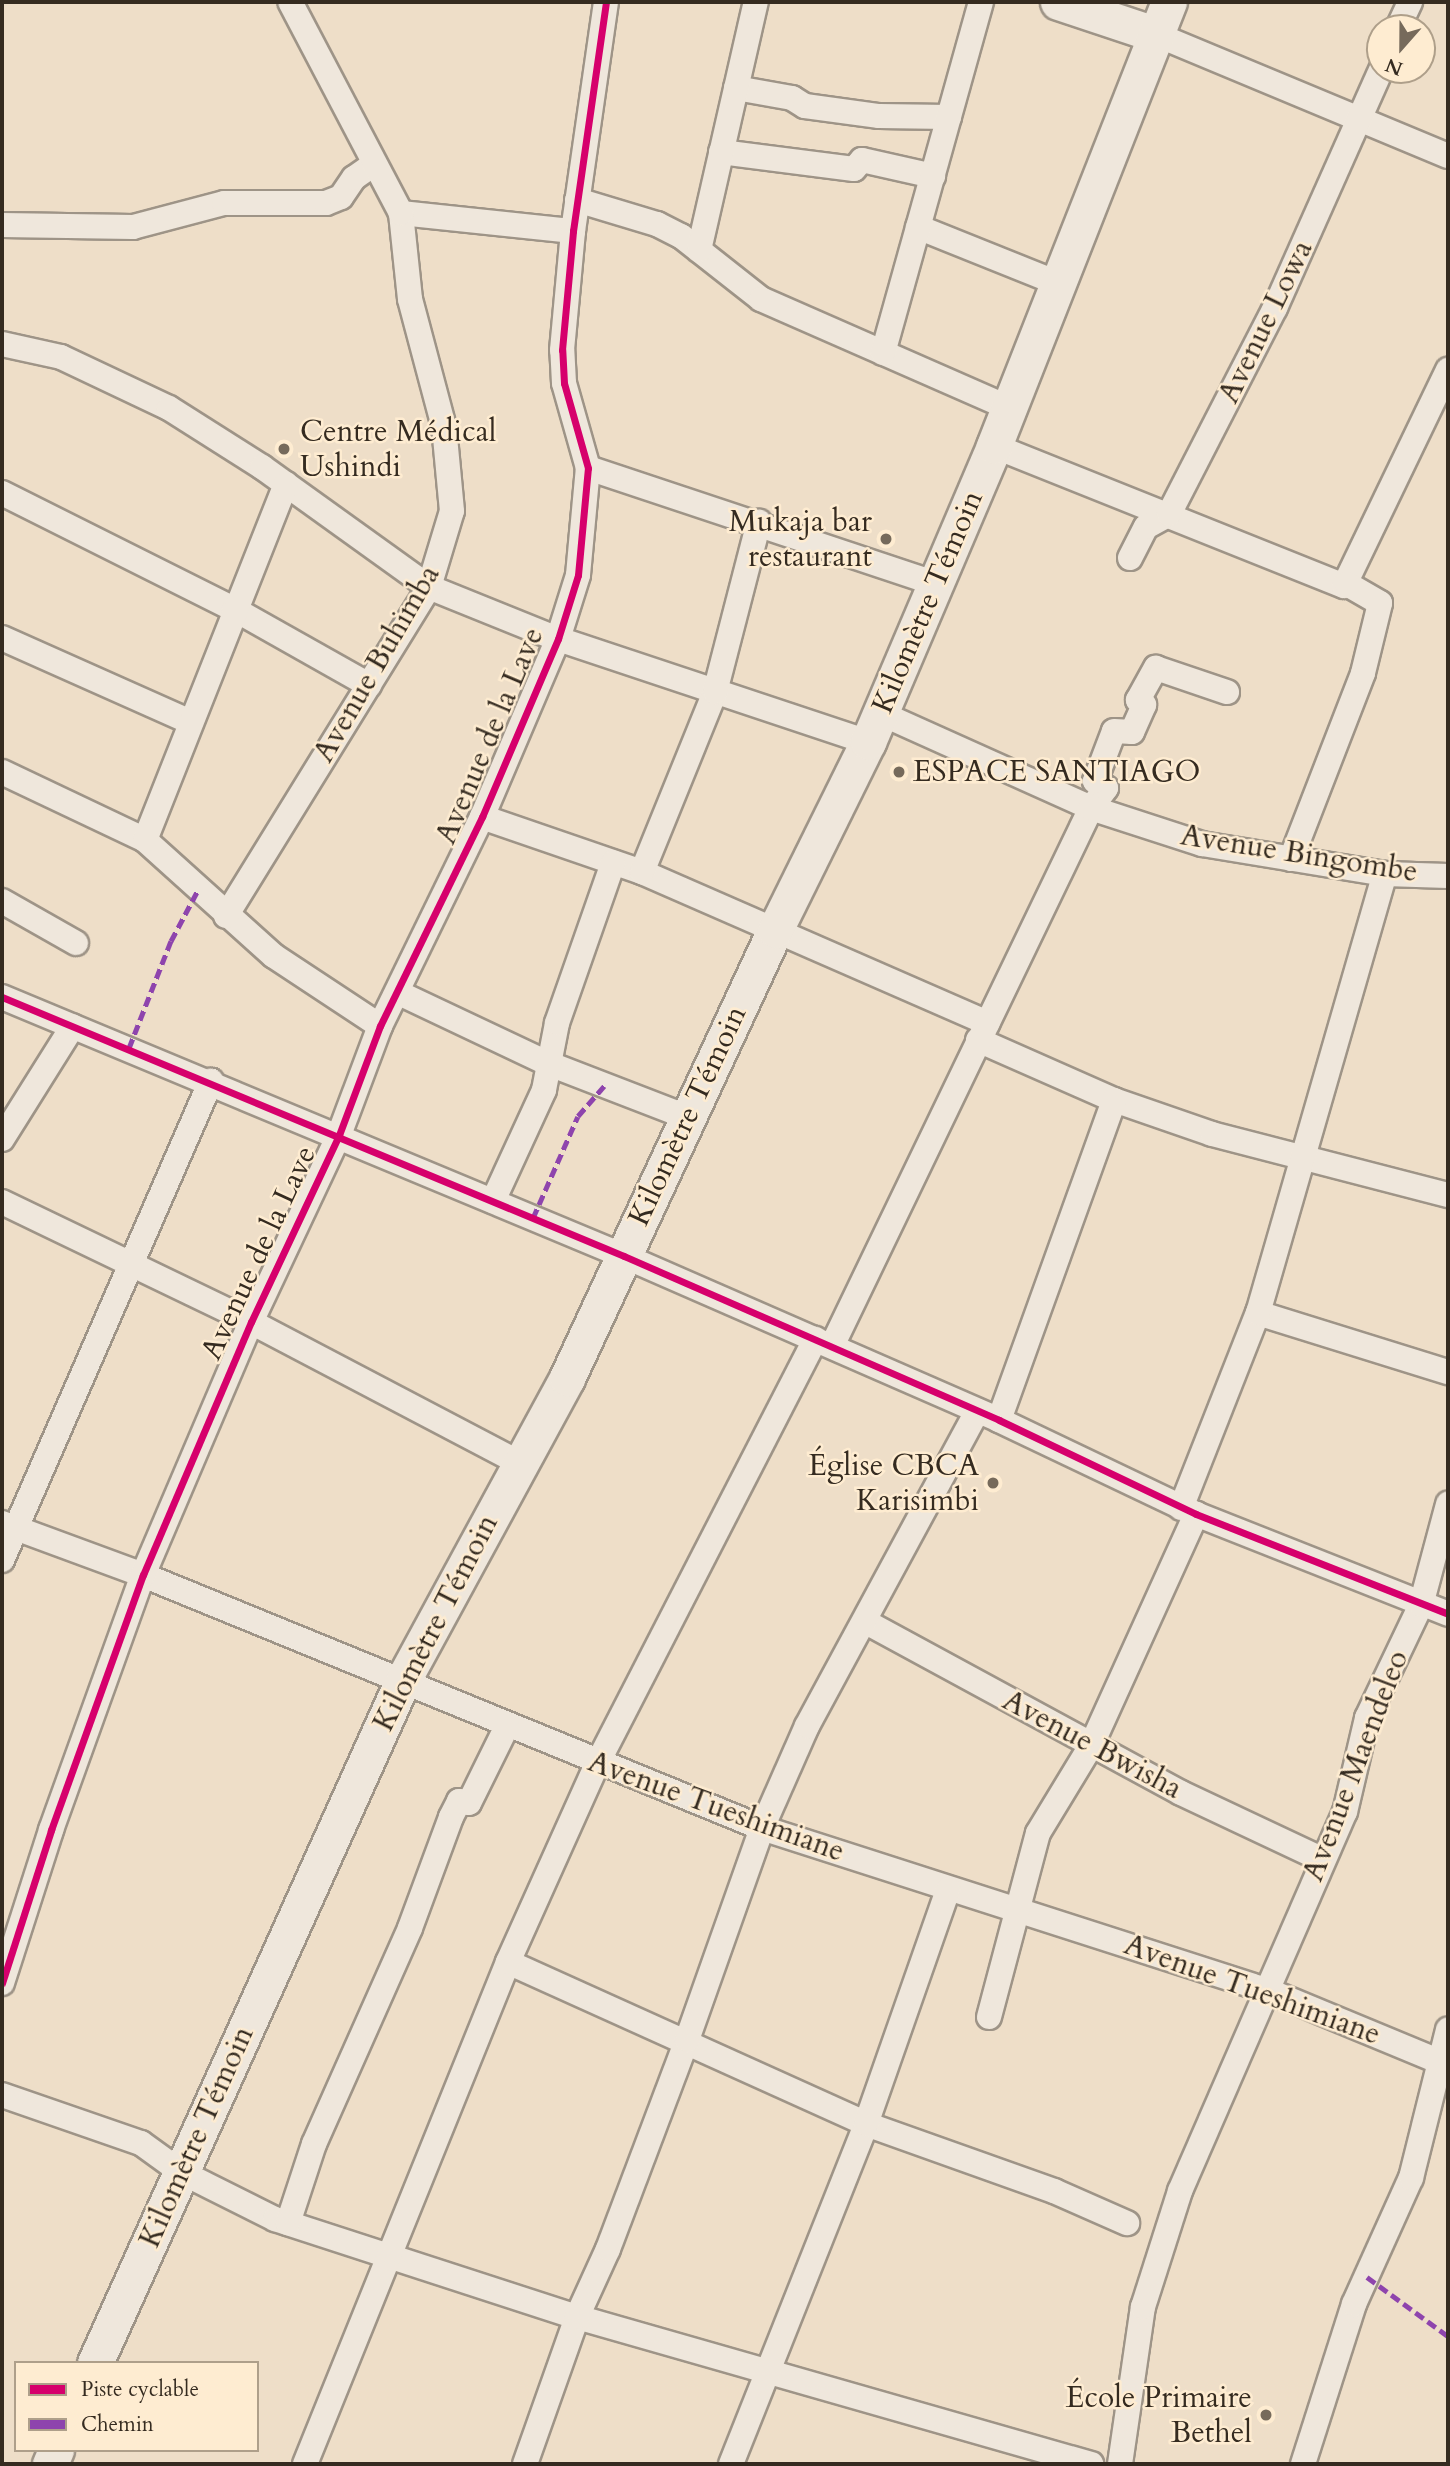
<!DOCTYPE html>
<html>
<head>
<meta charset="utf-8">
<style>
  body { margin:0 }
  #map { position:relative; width:1450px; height:2466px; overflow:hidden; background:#eedec8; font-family:Cardo,serif }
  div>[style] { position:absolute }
  .roads { filter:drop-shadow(2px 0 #9e9487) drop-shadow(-2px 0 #9e9487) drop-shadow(0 2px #9e9487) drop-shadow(0 -2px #9e9487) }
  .minor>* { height:24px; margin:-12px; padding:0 12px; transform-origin:12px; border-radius:12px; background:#efe7dc }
  .secondary>* { height:35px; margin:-17.5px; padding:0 17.5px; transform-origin:17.5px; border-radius:17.5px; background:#efe7dc }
  .quiet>* { height:5px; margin-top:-2.5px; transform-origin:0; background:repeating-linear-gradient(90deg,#8e44ad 0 10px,transparent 0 15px) }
  .cycleway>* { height:7px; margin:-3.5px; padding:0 3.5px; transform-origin:3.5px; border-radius:3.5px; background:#d6006c }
  .dots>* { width:19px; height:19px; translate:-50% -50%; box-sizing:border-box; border:4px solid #feecd1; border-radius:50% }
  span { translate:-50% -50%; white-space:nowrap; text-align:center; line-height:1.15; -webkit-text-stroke:5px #feecd1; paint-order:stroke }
  .street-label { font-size:30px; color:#352b20 }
  .poi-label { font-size:30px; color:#352b20 }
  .left { translate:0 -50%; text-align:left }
  .right { translate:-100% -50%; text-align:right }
  .frame { position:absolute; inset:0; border:4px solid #352b20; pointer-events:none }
  .legend { position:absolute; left:14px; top:2361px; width:245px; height:91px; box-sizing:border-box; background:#feecd1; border:2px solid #ae9f8a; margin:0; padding:9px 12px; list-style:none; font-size:21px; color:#352b20 }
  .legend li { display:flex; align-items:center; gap:14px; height:35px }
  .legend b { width:35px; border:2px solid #ae9f8a }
  .north { position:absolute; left:1366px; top:14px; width:70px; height:70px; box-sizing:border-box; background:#feecd1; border:2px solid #ae9f8a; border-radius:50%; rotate:201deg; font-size:19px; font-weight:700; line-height:28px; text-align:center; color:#352b20 }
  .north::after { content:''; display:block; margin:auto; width:24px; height:32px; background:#766a5b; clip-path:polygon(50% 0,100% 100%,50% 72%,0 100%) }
</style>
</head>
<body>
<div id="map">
  <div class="roads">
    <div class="minor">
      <i style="left:1398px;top:28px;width:29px;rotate:-65deg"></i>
      <i style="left:1155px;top:34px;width:317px;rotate:22.6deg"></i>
      <i style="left:736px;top:88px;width:57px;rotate:10.1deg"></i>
      <i style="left:792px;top:98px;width:15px;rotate:32deg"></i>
      <i style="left:805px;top:106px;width:75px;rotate:7.7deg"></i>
      <i style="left:879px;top:116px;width:70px;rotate:0.8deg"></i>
      <i style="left:721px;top:152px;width:134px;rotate:7.3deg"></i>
      <i style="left:854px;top:169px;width:12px;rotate:-48deg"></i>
      <i style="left:862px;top:160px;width:73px;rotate:12.7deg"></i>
      <i style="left:577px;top:200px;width:84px;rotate:16.7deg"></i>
      <i style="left:657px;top:224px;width:27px;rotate:27deg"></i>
      <i style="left:681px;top:236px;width:102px;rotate:38.2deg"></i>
      <i style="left:761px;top:299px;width:271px;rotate:23.7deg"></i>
      <i style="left:401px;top:213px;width:173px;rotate:6deg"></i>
      <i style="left:2px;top:225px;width:131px;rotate:0.9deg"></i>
      <i style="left:133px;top:227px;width:94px;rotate:-14.8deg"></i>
      <i style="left:224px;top:203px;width:102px"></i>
      <i style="left:326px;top:203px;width:16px;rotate:-22deg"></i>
      <i style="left:341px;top:197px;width:23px;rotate:-56deg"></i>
      <i style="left:354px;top:178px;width:24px;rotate:-35deg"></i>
      <i style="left:918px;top:227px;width:150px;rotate:21.9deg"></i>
      <i style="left:699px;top:250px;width:254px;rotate:-77.1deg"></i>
      <i style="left:2px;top:344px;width:60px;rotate:12.4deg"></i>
      <i style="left:61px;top:357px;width:119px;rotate:25.3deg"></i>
      <i style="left:169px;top:408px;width:110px;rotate:32.4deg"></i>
      <i style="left:262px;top:467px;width:206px;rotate:35.7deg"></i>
      <i style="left:429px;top:587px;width:139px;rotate:22deg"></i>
      <i style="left:558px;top:639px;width:327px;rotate:18.4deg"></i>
      <i style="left:883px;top:353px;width:364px;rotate:-74.4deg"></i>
      <i style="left:994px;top:446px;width:377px;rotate:21.8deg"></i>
      <i style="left:1344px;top:586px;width:240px;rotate:-64.3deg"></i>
      <i style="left:588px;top:468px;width:368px;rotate:18.4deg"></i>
      <i style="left:2px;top:493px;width:259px;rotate:26.6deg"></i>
      <i style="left:234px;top:609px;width:155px;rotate:29.4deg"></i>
      <i style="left:1130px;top:558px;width:35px;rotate:-63deg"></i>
      <i style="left:1146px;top:527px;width:26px;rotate:-29deg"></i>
      <i style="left:1169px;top:514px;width:232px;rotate:-62.8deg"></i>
      <i style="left:1275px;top:308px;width:261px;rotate:-66deg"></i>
      <i style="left:2px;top:638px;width:207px;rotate:24deg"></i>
      <i style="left:880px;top:713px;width:231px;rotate:24.2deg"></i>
      <i style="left:1091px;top:808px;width:117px;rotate:18deg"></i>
      <i style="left:1202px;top:844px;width:185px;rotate:9.3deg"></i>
      <i style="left:1385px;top:874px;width:63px;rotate:1.8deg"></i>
      <i style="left:2px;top:772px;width:158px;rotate:25.4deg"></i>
      <i style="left:145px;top:840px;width:173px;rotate:42deg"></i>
      <i style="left:274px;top:956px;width:127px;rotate:33.4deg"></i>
      <i style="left:482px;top:817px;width:169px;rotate:19deg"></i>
      <i style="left:642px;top:872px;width:377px;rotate:23.6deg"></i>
      <i style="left:145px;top:840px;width:383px;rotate:-68.4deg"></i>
      <i style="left:1291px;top:859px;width:199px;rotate:-68.8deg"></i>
      <i style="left:1363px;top:673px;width:72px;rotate:-76.3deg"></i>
      <i style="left:1380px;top:603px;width:38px;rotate:-150deg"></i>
      <i style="left:642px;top:872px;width:194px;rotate:-67.9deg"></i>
      <i style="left:715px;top:692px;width:176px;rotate:-75.5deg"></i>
      <i style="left:2px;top:901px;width:85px;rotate:29.6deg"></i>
      <i style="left:226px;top:916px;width:387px;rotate:-58.3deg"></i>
      <i style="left:429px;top:587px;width:79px;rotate:-73.2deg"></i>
      <i style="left:452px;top:511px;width:84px;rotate:-95.4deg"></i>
      <i style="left:444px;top:427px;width:132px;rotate:-104.9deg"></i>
      <i style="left:410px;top:299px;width:86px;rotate:-96deg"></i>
      <i style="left:401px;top:213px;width:238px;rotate:-117.7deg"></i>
      <i style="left:399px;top:993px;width:164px;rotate:25.3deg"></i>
      <i style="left:547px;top:1063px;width:150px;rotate:21.1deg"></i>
      <i style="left:2px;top:997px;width:674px;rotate:22.61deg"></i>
      <i style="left:624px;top:1256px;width:409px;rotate:23.6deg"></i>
      <i style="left:999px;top:1420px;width:218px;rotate:25.5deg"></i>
      <i style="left:1196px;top:1514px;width:271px;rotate:21.6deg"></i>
      <i style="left:978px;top:1040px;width:149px;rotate:23.8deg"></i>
      <i style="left:1114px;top:1100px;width:104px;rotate:19.1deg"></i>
      <i style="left:1212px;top:1134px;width:244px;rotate:14.5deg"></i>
      <i style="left:2px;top:1139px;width:133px;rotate:-57.9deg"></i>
      <i style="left:493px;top:1201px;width:122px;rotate:-65.3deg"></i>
      <i style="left:544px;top:1090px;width:68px;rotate:-79deg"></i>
      <i style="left:557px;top:1023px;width:170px;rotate:-70.7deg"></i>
      <i style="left:2px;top:1202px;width:276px;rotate:25.7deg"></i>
      <i style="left:251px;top:1322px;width:303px;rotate:27.7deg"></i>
      <i style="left:1258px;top:1313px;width:199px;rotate:17.3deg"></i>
      <i style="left:832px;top:1346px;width:597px;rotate:-64.29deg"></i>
      <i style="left:1091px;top:808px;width:25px;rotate:-53deg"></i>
      <i style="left:1106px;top:788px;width:13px;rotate:-148deg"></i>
      <i style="left:1095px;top:781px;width:53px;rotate:-69.2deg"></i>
      <i style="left:1114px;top:731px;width:18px;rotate:3deg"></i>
      <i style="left:1132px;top:732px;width:30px;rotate:-66deg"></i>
      <i style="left:1144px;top:705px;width:8px;rotate:-140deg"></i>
      <i style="left:1138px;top:700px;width:37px;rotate:-61deg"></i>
      <i style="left:1156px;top:668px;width:75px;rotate:18.7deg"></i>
      <i style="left:999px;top:1420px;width:340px;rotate:-70.2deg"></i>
      <i style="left:1181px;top:1508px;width:210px;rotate:-68.5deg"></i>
      <i style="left:1258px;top:1313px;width:457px;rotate:-73.9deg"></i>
      <i style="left:2px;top:1523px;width:150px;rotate:20.2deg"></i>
      <i style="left:143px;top:1575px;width:669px;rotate:22.23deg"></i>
      <i style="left:762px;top:1828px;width:533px;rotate:17.82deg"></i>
      <i style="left:1269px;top:1991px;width:185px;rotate:22.5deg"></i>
      <i style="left:2px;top:1560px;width:523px;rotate:-66.43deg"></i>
      <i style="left:866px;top:1622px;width:358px;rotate:28.5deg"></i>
      <i style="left:1181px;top:1793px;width:155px;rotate:25.2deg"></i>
      <i style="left:508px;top:1962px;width:393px;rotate:24.3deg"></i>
      <i style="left:866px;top:2124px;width:200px;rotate:19.6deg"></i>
      <i style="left:1054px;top:2191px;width:80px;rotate:23.7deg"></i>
      <i style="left:2px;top:1983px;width:161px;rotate:-72.2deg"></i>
      <i style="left:51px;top:1830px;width:271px;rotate:-70.2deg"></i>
      <i style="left:143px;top:1575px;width:275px;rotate:-66.9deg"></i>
      <i style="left:251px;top:1322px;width:207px;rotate:-64.8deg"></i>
      <i style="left:339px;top:1135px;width:116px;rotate:-69.4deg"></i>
      <i style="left:380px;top:1026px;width:233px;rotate:-64deg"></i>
      <i style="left:482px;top:817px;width:194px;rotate:-66.9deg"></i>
      <i style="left:558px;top:639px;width:67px;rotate:-72.6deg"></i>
      <i style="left:578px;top:575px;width:107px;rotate:-84.7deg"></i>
      <i style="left:588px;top:468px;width:88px;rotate:-105.8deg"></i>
      <i style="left:564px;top:383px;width:33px;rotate:-93deg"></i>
      <i style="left:562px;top:350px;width:120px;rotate:-84.7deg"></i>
      <i style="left:573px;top:231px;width:231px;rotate:-81.8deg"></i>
      <i style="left:989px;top:2017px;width:190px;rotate:-75.1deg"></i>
      <i style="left:1038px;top:1833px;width:102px;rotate:-58.7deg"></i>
      <i style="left:1091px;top:1746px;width:255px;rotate:-65.6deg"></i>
      <i style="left:2px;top:2095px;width:147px;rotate:19.1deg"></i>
      <i style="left:141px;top:2143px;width:49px;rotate:35.9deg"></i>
      <i style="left:181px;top:2172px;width:105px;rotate:26.6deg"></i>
      <i style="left:275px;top:2219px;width:318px;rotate:18deg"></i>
      <i style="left:577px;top:2317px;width:535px;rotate:15.96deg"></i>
      <i style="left:288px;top:2223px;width:83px;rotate:-71.8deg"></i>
      <i style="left:314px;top:2144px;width:236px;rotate:-66deg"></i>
      <i style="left:410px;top:1928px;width:118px;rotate:-69.7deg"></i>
      <i style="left:451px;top:1817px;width:18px;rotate:-63deg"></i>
      <i style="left:459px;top:1801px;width:10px;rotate:11deg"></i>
      <i style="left:469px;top:1803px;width:86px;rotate:-63.7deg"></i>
      <i style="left:305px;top:2464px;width:541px;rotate:-67.98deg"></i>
      <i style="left:508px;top:1962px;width:217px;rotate:-65.8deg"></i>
      <i style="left:597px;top:1764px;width:478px;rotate:-62.8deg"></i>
      <i style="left:525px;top:2464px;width:156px;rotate:-70.5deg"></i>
      <i style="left:577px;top:2317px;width:75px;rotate:-65.5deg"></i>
      <i style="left:608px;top:2249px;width:223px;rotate:-69.3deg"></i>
      <i style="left:687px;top:2040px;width:225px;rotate:-70.5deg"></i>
      <i style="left:762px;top:1828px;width:111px;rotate:-66.2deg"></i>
      <i style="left:807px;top:1726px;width:358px;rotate:-61.6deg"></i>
      <i style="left:731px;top:2464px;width:366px;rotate:-68.3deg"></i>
      <i style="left:866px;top:2124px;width:248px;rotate:-70.7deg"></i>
      <i style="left:1120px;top:2464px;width:159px;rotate:-81.7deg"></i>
      <i style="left:1143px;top:2307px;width:122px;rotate:-72.3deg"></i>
      <i style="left:1180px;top:2191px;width:413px;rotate:-66.5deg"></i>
      <i style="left:1345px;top:1812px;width:97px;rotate:-76.8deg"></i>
      <i style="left:1367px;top:1718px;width:125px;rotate:-64.5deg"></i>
      <i style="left:1421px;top:1605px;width:105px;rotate:-75deg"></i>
      <i style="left:1303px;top:2464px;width:168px;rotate:-72.3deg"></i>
      <i style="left:1354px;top:2304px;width:138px;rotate:-65.7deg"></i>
      <i style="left:1411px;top:2178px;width:153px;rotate:-76deg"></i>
    </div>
    <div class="secondary">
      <i style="left:1058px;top:2px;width:102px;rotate:18.3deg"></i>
      <i style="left:95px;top:2363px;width:747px;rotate:-65.73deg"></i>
      <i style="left:402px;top:1682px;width:346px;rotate:-61.5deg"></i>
      <i style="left:567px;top:1378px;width:494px;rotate:-65.1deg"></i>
      <i style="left:775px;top:930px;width:210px;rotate:-63.7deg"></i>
      <i style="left:868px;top:742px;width:322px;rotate:-66.9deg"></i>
      <i style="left:994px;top:446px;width:477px;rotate:-68.5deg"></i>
      <i style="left:50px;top:2464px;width:15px;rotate:-67deg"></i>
    </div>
  </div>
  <div class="quiet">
    <i style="left:129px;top:1048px;width:115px;rotate:-68.6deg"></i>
    <i style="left:171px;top:941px;width:58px;rotate:-62.1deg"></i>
    <i style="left:533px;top:1218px;width:111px;rotate:-66.2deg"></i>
    <i style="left:578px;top:1116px;width:40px;rotate:-49deg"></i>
    <i style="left:1367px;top:2277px;width:100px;rotate:36.1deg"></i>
  </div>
  <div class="cycleway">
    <i style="left:2px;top:997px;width:674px;rotate:22.61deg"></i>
    <i style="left:624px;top:1256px;width:409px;rotate:23.6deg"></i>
    <i style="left:999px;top:1420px;width:218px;rotate:25.5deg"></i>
    <i style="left:1196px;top:1514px;width:271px;rotate:21.6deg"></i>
    <i style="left:2px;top:1983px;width:161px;rotate:-72.2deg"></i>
    <i style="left:51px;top:1830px;width:271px;rotate:-70.2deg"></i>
    <i style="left:143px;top:1575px;width:275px;rotate:-66.9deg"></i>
    <i style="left:251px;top:1322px;width:207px;rotate:-64.8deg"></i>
    <i style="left:339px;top:1135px;width:116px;rotate:-69.4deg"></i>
    <i style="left:380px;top:1026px;width:233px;rotate:-64deg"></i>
    <i style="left:482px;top:817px;width:194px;rotate:-66.9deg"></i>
    <i style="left:558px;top:639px;width:67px;rotate:-72.6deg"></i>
    <i style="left:578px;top:575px;width:107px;rotate:-84.7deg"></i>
    <i style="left:588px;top:468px;width:88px;rotate:-105.8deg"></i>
    <i style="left:564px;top:383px;width:33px;rotate:-93deg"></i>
    <i style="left:562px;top:350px;width:120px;rotate:-84.7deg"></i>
    <i style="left:573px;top:231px;width:231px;rotate:-81.8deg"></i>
  </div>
  <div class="dots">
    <i style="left:284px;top:449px;background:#766a5b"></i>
    <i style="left:886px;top:539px;background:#766a5b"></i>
    <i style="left:899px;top:772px;background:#766a5b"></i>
    <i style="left:993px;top:1483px;background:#766a5b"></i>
    <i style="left:1266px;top:2415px;background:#766a5b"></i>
  </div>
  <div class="street-label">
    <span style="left:1266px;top:322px;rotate:-64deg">Avenue Lowa</span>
    <span style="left:928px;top:602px;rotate:-67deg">Kilomètre Témoin</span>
    <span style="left:377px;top:664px;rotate:-60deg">Avenue Buhimba</span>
    <span style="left:490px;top:736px;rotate:-67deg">Avenue de la Lave</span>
    <span style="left:1299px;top:854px;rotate:9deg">Avenue Bingombe</span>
    <span style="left:688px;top:1116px;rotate:-65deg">Kilomètre Témoin</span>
    <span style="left:259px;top:1253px;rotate:-65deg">Avenue de la Lave</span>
    <span style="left:436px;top:1623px;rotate:-63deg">Kilomètre Témoin</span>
    <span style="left:1092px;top:1745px;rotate:28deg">Avenue Bwisha</span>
    <span style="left:1356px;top:1766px;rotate:-69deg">Avenue Maendeleo</span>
    <span style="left:716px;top:1807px;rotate:20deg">Avenue Tueshimiane</span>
    <span style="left:1252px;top:1990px;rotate:20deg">Avenue Tueshimiane</span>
    <span style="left:197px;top:2137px;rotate:-66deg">Kilomètre Témoin</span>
  </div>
  <div class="poi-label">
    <span class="left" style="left:300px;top:449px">Centre Médical<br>Ushindi</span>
    <span class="right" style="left:872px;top:539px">Mukaja bar<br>restaurant</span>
    <span class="left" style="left:913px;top:772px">ESPACE SANTIAGO</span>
    <span class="right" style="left:979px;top:1483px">Église CBCA<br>Karisimbi</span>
    <span class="right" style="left:1252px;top:2415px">École Primaire<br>Bethel</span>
  </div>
  <div class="frame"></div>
  <ul class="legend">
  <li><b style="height:9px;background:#d6006c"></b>Piste cyclable</li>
  <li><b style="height:9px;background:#8e44ad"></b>Chemin</li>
  </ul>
  <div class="north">N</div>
</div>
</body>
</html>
